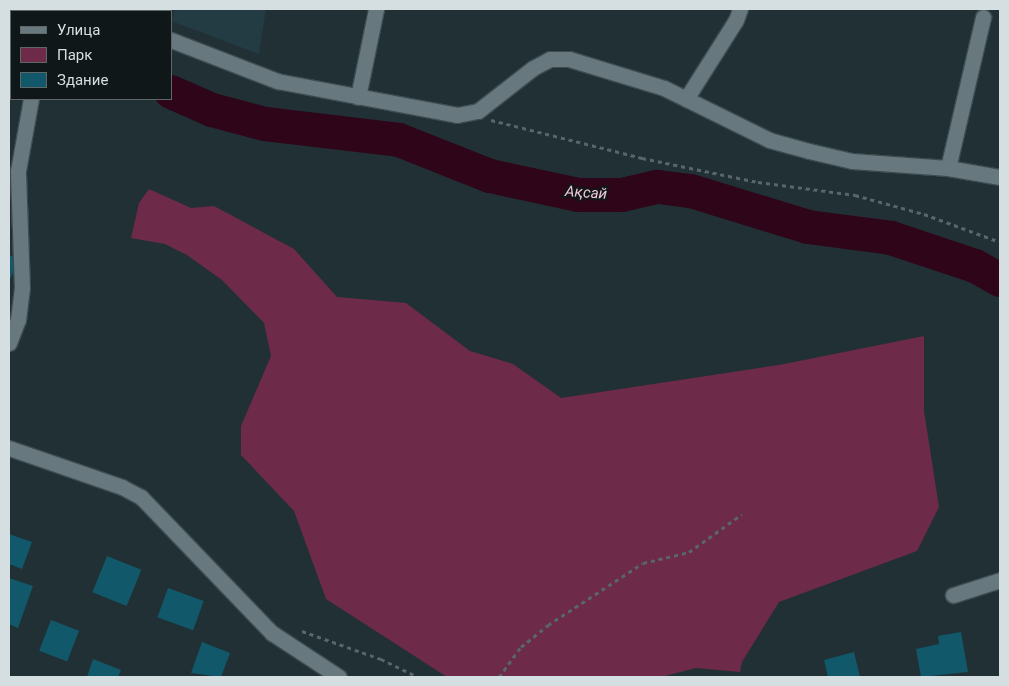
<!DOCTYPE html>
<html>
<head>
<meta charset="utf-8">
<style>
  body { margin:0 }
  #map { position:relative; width:1009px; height:686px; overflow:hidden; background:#213035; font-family:Roboto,sans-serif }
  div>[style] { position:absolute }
  .built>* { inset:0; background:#233b43 }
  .green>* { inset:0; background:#6d2a49 }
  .river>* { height:34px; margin:-17px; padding:0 17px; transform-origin:17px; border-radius:17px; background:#2f051a }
  .building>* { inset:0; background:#11586a; transform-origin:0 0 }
  .path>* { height:3px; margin-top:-1.5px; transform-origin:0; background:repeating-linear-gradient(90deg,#586569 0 4px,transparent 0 8px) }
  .roads { filter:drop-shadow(1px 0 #3e4c4f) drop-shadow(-1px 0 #3e4c4f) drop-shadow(0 1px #3e4c4f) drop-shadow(0 -1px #3e4c4f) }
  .service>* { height:9px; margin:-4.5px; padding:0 4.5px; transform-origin:4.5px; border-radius:4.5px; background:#67787e }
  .minor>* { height:15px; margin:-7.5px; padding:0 7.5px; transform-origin:7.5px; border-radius:7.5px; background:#67787e }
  span { translate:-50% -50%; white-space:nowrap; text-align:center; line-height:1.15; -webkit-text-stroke:4px #101719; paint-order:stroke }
  .water-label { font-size:15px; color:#f7c7d9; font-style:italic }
  .frame { position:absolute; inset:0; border:10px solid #d5dfe2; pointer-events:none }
  .legend { position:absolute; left:10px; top:10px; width:162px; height:90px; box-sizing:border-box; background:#101719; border:1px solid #5f6769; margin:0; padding:6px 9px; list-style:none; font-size:15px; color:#d5dfe2 }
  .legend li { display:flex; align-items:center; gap:10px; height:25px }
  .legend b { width:25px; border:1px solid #5f6769 }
</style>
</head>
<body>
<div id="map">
  <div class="built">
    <i style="clip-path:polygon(175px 9px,266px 9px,259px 54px,171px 21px)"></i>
  </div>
  <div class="green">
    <i style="clip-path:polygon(149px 189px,191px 208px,214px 206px,294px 249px,337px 297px,406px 303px,470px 351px,513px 364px,561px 398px,779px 365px,924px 336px,924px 411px,939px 507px,917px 551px,779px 602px,742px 662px,740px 672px,696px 668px,661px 677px,447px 677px,326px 599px,294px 511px,241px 455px,241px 426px,271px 356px,264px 323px,222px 280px,187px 255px,165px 244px,131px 238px,139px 203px)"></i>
  </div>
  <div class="river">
    <i style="left:9px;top:72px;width:2px;rotate:27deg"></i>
    <i style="left:171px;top:92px;width:45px;rotate:23.7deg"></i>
    <i style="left:212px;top:110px;width:55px;rotate:14.8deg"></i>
    <i style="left:265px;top:124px;width:135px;rotate:6.8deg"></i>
    <i style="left:399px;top:140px;width:98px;rotate:21.6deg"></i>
    <i style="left:490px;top:176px;width:91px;rotate:12.1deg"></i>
    <i style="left:579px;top:195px;width:43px"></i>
    <i style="left:622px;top:195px;width:37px;rotate:-13deg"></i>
    <i style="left:658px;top:187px;width:33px;rotate:7deg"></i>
    <i style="left:691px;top:191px;width:122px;rotate:17.1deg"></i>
    <i style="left:808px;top:227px;width:84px;rotate:7.5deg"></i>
    <i style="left:891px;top:238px;width:89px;rotate:18.4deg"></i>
    <i style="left:975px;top:266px;width:29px;rotate:29deg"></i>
  </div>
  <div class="building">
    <i style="clip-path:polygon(9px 255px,18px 259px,9px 282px)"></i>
    <i style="clip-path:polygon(9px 534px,32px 542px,22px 569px,9px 564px)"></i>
    <i style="left:107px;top:556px;width:37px;height:39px;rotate:22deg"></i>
    <i style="clip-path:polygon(9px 578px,33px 586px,18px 628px,9px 624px)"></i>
    <i style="left:168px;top:588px;width:38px;height:31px;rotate:20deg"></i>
    <i style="left:51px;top:620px;width:30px;height:33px;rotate:21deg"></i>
    <i style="clip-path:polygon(961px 632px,968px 672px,921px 677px,916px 649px,939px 644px,938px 636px)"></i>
    <i style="clip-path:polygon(202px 642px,230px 653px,221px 677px,191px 673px)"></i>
    <i style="clip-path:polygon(854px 652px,860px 677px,828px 677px,824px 660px)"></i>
    <i style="clip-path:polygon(93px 659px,121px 670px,118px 677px,87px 677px)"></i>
  </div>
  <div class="path">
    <i style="left:491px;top:120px;width:156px;rotate:14.1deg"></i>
    <i style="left:642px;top:158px;width:118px;rotate:11.7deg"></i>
    <i style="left:758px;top:182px;width:98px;rotate:7.6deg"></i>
    <i style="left:855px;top:195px;width:72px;rotate:15.4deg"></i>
    <i style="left:924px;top:214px;width:81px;rotate:20.2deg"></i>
    <i style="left:302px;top:631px;width:84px;rotate:19.5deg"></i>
    <i style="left:381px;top:659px;width:41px;rotate:25.9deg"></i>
    <i style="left:499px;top:677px;width:37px;rotate:-54deg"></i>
    <i style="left:521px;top:647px;width:35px;rotate:-39deg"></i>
    <i style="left:548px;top:625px;width:113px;rotate:-33.1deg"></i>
    <i style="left:643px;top:563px;width:47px;rotate:-13.4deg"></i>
    <i style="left:689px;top:552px;width:65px;rotate:-35.6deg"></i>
  </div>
  <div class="roads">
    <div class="service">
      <i style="left:9px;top:21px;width:2px;rotate:27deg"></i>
    </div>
    <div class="minor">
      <i style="left:95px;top:9px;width:9px;rotate:13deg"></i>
      <i style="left:54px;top:11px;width:2px;rotate:-63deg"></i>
      <i style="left:171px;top:40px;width:114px;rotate:21.1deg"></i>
      <i style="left:277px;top:81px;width:183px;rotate:10.7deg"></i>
      <i style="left:457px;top:115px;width:21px;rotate:-11deg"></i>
      <i style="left:478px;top:111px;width:70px;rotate:-38deg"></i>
      <i style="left:533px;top:68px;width:19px;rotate:-28deg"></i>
      <i style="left:550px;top:59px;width:19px"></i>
      <i style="left:569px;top:59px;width:99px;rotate:17deg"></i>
      <i style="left:664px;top:88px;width:117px;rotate:26.3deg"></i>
      <i style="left:769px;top:140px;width:41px;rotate:15.4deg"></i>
      <i style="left:809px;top:151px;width:44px;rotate:13.1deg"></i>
      <i style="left:852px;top:161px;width:96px;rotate:4.2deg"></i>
      <i style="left:948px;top:168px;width:53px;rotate:9.8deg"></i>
      <i style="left:358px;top:97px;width:90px;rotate:-78.4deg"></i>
      <i style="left:686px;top:99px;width:93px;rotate:-57.7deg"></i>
      <i style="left:736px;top:20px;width:12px;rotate:-70deg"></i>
      <i style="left:948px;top:168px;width:155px;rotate:-76.9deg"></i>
      <i style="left:9px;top:343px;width:25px;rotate:-69deg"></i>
      <i style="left:18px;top:320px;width:32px;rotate:-83deg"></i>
      <i style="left:22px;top:288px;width:117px;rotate:-92deg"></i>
      <i style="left:18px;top:171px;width:73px;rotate:-79.8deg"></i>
      <i style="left:9px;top:448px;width:120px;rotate:19deg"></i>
      <i style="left:122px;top:487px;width:21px;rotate:28deg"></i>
      <i style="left:141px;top:497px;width:189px;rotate:46.1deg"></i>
      <i style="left:272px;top:633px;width:80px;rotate:33.3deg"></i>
      <i style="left:953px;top:595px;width:49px;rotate:-17.7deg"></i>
    </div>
  </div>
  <div class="water-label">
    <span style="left:586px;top:193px;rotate:4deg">Ақсай</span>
  </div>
  <div class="frame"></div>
  <ul class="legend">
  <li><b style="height:6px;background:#67787e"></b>Улица</li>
  <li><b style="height:14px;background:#6d2a49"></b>Парк</li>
  <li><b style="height:14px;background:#11586a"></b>Здание</li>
  </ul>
</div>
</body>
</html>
